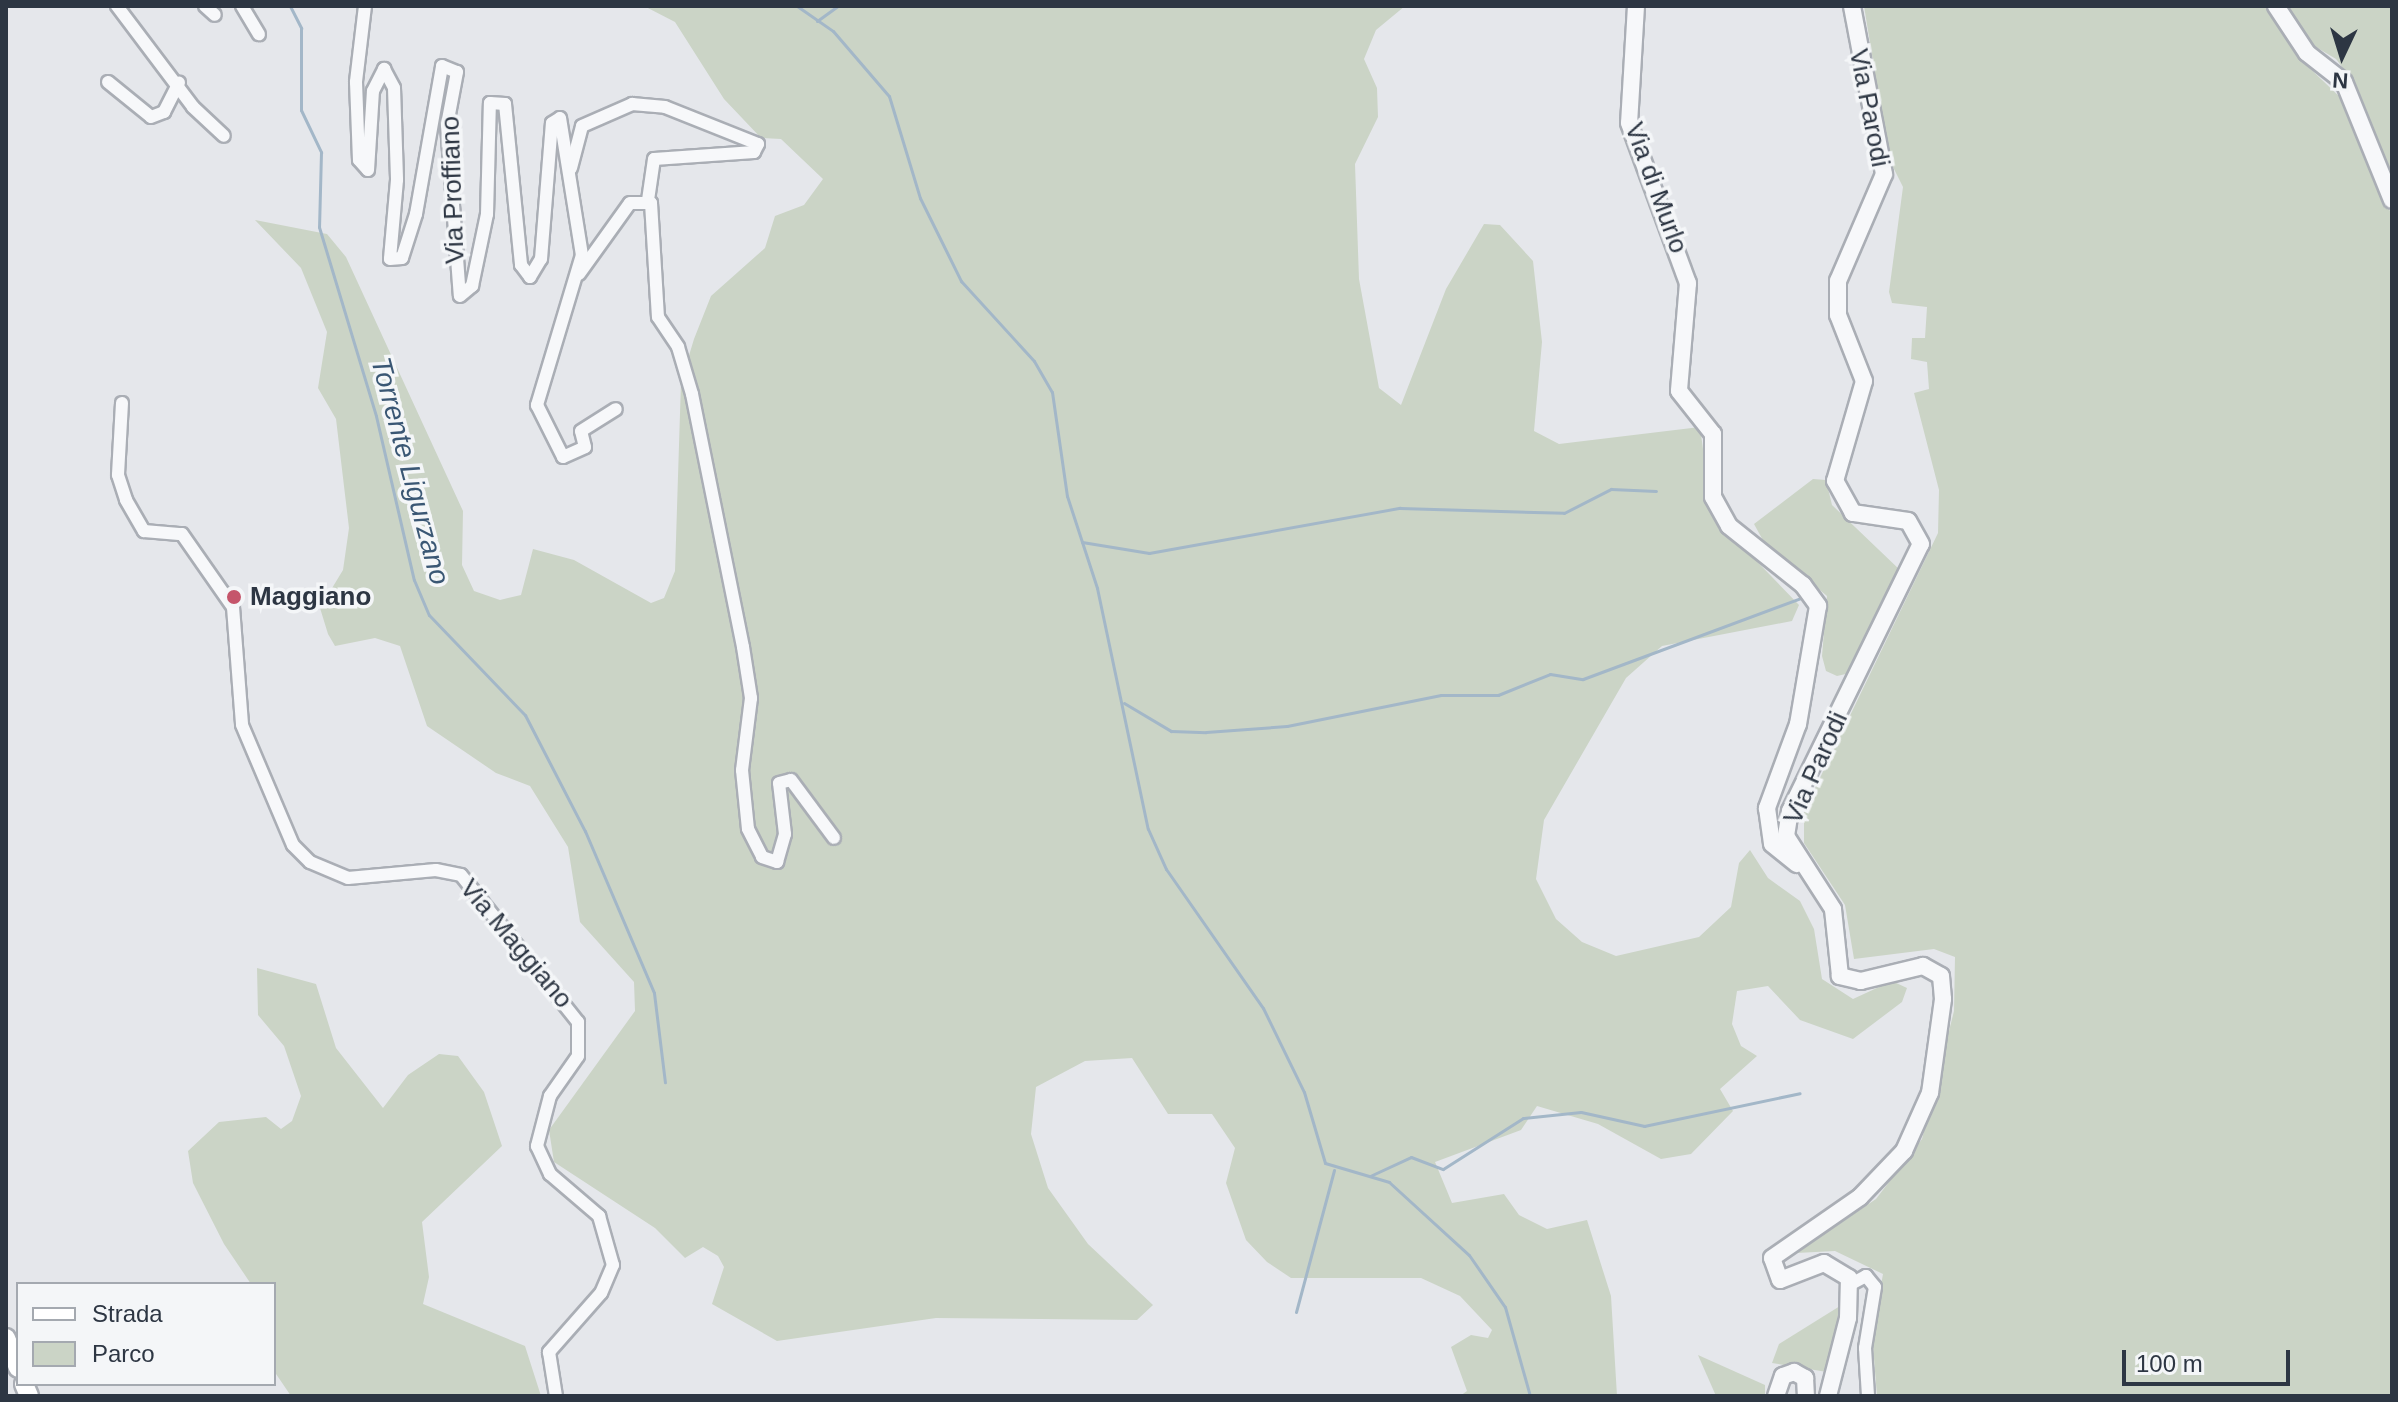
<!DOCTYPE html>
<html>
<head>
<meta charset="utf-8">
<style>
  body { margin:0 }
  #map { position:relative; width:2398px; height:1402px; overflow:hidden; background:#e5e7eb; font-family:Helvetica,sans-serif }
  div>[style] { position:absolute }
  .green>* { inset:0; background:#cbd4c6 }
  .stream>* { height:3px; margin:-1.5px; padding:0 1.5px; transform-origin:1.5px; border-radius:1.5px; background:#a3b7c8 }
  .roads { filter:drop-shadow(2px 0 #aaaeb5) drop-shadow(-2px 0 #aaaeb5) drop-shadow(0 2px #aaaeb5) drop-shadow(0 -2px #aaaeb5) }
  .minor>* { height:12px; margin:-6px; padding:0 6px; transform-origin:6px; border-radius:6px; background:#f7f8fa }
  .tertiary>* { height:16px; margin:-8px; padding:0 8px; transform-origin:8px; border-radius:8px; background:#f7f8fa }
  .secondary>* { height:18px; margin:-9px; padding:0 9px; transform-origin:9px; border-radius:9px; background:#fff }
  .dots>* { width:22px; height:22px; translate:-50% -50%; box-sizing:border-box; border:4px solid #f4f6f8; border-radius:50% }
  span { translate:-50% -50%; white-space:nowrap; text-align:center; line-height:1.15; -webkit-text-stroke:7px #f4f6f8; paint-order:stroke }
  .street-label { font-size:26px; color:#2d3643 }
  .poi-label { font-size:26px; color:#2d3643; font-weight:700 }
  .left { translate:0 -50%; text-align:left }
  .water-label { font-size:28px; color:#3a5774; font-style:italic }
  .frame { position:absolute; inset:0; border:8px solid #2d3643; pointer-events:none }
  .legend { position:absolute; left:16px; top:1282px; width:260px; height:104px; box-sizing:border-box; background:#f4f6f8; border:2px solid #a4a9b0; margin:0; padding:10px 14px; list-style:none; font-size:24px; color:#2d3643 }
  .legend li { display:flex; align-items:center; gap:16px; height:40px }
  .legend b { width:40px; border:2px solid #a4a9b0 }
  .north { position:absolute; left:2302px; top:16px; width:80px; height:80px; -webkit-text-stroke:6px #f4f6f8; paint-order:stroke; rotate:184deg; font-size:22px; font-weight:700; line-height:32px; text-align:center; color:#2d3643 }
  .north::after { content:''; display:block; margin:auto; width:28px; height:36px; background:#2d3643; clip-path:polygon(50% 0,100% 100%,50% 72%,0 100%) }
  .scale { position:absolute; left:2122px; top:1350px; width:168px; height:36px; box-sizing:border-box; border:4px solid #2d3643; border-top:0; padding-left:10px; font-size:24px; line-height:28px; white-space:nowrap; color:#2d3643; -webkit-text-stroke:6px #f4f6f8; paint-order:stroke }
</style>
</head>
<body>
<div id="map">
  <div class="green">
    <i style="clip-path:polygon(644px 6px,1405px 6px,1376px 30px,1364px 59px,1377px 88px,1378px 117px,1355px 164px,1359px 279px,1379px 388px,1401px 405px,1446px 289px,1484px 224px,1500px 225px,1533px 261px,1542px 342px,1534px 431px,1559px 444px,1700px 427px,1712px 515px,1799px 605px,1792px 621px,1662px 646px,1626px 678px,1544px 820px,1536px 879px,1556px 919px,1582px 942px,1616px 956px,1699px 937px,1731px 907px,1739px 863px,1750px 850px,1768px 878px,1800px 901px,1814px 929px,1822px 979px,1853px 999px,1892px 981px,1907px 988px,1902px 1002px,1853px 1039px,1800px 1020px,1768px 986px,1737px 991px,1732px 1024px,1741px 1046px,1757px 1056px,1720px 1089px,1733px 1111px,1691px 1154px,1661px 1159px,1598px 1124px,1537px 1106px,1521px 1130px,1435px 1162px,1452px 1203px,1504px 1194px,1519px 1215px,1547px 1229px,1587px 1220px,1611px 1296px,1617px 1396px,1460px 1396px,1467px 1391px,1451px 1347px,1471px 1335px,1488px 1338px,1492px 1330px,1460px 1296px,1421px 1278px,1291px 1278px,1267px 1262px,1246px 1240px,1226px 1183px,1235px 1148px,1212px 1114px,1168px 1114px,1132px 1058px,1085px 1061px,1036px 1087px,1031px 1134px,1048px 1188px,1088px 1244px,1153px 1305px,1137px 1320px,936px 1318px,777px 1341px,712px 1304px,724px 1267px,718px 1256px,703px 1247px,685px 1258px,655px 1228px,554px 1162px,549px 1130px,635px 1011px,634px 982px,580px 922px,568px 847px,530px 786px,496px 773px,427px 726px,400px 646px,375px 638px,335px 646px,328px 634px,320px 608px,343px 570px,349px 528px,336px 419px,318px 388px,327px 332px,301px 268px,255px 220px,327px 234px,346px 257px,463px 511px,462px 565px,474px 591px,500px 600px,521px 595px,533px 549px,574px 560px,651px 603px,664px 598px,675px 571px,681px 382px,694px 339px,711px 296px,765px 248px,775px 216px,804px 205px,823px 179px,781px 139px,761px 138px,724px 99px,675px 22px)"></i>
    <i style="clip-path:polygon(1864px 6px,2268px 6px,2300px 59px,2342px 99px,2392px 216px,2392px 1396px,1877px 1396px,1872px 1334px,1883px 1274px,1835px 1251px,1796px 1253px,1876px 1199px,1922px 1139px,1954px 1011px,1955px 957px,1934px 949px,1854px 959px,1845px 905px,1804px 843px,1804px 811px,1938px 533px,1939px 490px,1914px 393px,1929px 389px,1927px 362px,1911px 359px,1912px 338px,1925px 338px,1927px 307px,1892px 303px,1889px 292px,1903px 187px,1889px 159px)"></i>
    <i style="clip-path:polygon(2288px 6px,2392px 6px,2392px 181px,2356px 85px,2336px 59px,2311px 44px)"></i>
    <i style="clip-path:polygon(1813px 479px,1826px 480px,1832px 505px,1901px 571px,1850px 673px,1837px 676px,1826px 671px,1822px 656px,1827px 596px,1765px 544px,1754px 524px)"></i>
    <i style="clip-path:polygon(257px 968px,316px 984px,336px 1048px,383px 1108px,408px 1075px,439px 1054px,458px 1056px,484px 1092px,502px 1146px,422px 1222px,429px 1277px,423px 1304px,525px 1346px,541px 1396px,291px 1396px,274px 1371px,274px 1284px,251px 1284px,224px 1244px,193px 1183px,188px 1151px,219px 1122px,266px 1117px,281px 1129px,292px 1121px,301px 1096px,284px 1046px,258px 1015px)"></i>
    <i style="clip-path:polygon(1840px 1306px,1827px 1372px,1772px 1363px,1779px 1344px)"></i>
    <i style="clip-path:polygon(1698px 1355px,1765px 1385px,1765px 1396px,1716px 1396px)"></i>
  </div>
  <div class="stream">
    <i style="left:290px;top:6px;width:25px;rotate:63deg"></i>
    <i style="left:301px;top:28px;width:82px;rotate:90deg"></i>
    <i style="left:301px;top:110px;width:47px;rotate:64.5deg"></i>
    <i style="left:321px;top:152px;width:75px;rotate:91.5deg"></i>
    <i style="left:319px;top:227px;width:197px;rotate:73.2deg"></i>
    <i style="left:376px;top:416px;width:168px;rotate:77deg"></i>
    <i style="left:414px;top:580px;width:38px;rotate:67deg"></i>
    <i style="left:429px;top:615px;width:139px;rotate:46.2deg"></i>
    <i style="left:525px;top:715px;width:131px;rotate:62.7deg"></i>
    <i style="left:585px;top:831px;width:176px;rotate:66.9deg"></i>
    <i style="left:654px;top:993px;width:90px;rotate:83deg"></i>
    <i style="left:797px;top:6px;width:44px;rotate:34.8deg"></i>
    <i style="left:833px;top:31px;width:86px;rotate:49.3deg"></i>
    <i style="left:889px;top:96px;width:107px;rotate:73.1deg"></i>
    <i style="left:920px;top:198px;width:93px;rotate:63.7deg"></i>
    <i style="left:961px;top:281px;width:108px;rotate:47.6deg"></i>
    <i style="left:1034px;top:361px;width:36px;rotate:60deg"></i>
    <i style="left:1052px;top:392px;width:105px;rotate:81.8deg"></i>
    <i style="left:1067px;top:496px;width:97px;rotate:71.9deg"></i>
    <i style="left:1097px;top:588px;width:246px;rotate:78.1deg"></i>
    <i style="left:1148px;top:829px;width:44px;rotate:65.8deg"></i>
    <i style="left:1166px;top:869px;width:169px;rotate:55.1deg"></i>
    <i style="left:1263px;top:1008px;width:93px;rotate:64deg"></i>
    <i style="left:1304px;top:1092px;width:74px;rotate:73.5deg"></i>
    <i style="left:1325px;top:1163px;width:67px;rotate:16.5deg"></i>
    <i style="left:1389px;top:1182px;width:108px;rotate:42.4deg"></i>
    <i style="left:1469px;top:1255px;width:63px;rotate:55.3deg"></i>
    <i style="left:1505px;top:1307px;width:92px;rotate:74.3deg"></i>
    <i style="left:817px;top:21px;width:26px;rotate:-36deg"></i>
    <i style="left:1082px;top:542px;width:68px;rotate:9.3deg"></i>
    <i style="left:1149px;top:553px;width:255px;rotate:-10.2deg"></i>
    <i style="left:1400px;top:508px;width:164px;rotate:1.7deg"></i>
    <i style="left:1564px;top:513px;width:53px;rotate:-27.1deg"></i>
    <i style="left:1611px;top:489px;width:45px;rotate:2.5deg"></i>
    <i style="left:1124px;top:703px;width:55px;rotate:30.8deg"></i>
    <i style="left:1171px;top:731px;width:35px;rotate:2deg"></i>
    <i style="left:1206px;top:732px;width:81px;rotate:-4.2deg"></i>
    <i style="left:1287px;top:726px;width:157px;rotate:-11.4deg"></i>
    <i style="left:1441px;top:695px;width:57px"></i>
    <i style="left:1498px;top:695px;width:56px;rotate:-22deg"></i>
    <i style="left:1550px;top:674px;width:33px;rotate:9deg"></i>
    <i style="left:1583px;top:679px;width:235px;rotate:-20.4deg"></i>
    <i style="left:1370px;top:1176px;width:45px;rotate:-24.9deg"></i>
    <i style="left:1411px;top:1157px;width:34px;rotate:21deg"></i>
    <i style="left:1443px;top:1169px;width:95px;rotate:-32.5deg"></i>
    <i style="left:1523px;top:1118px;width:58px;rotate:-5.9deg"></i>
    <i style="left:1581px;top:1112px;width:65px;rotate:12.5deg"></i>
    <i style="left:1644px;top:1126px;width:159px;rotate:-11.9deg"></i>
    <i style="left:1296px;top:1312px;width:147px;rotate:-75deg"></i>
  </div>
  <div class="roads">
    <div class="minor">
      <i style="left:117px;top:6px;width:126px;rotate:53deg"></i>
      <i style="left:193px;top:107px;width:42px;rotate:43.1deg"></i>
      <i style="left:205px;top:6px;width:13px;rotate:42deg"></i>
      <i style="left:242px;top:6px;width:33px;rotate:59deg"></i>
      <i style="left:365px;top:6px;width:77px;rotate:96.8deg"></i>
      <i style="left:356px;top:82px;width:78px;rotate:87.8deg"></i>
      <i style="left:359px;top:160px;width:13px;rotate:48deg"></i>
      <i style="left:368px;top:170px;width:79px;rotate:-86.4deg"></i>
      <i style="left:373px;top:91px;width:25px;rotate:-63deg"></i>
      <i style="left:384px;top:69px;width:21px;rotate:62deg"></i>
      <i style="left:394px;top:88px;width:92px;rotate:88.1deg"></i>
      <i style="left:397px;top:180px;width:79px;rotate:95.1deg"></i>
      <i style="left:390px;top:259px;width:12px;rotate:-5deg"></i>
      <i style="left:402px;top:258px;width:46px;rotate:-72.3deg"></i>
      <i style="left:416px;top:214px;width:150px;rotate:-80deg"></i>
      <i style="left:442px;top:66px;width:16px;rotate:22deg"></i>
      <i style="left:457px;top:72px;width:54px;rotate:100.7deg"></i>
      <i style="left:447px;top:125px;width:171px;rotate:85.7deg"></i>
      <i style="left:460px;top:296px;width:16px;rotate:-40deg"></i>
      <i style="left:472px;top:286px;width:74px;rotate:-78.2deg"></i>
      <i style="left:487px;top:214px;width:111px;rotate:-88.5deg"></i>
      <i style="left:490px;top:103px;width:15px;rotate:4deg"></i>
      <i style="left:505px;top:104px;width:162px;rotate:84.3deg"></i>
      <i style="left:521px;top:265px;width:15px;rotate:53deg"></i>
      <i style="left:530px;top:277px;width:21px;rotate:-59deg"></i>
      <i style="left:541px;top:259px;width:136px;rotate:-85.4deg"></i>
      <i style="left:552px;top:123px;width:9px;rotate:-32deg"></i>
      <i style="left:560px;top:118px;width:139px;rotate:80.9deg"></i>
      <i style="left:582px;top:255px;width:157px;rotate:106.7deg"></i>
      <i style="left:537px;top:405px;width:58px;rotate:63.4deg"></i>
      <i style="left:563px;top:457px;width:24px;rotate:-24deg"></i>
      <i style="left:585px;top:447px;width:16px;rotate:-104deg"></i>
      <i style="left:581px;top:431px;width:41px;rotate:-32.2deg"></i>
      <i style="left:108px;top:82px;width:55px;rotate:39.1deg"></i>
      <i style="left:151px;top:117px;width:14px;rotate:-21deg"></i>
      <i style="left:164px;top:112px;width:33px;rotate:-63deg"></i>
      <i style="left:571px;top:168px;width:43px;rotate:-75.3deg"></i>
      <i style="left:582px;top:126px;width:55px;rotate:-23.7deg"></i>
      <i style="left:632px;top:104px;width:33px;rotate:5deg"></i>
      <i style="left:665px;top:107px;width:100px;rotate:21.7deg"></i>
      <i style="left:758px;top:144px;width:9px;rotate:117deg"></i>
      <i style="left:754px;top:152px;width:100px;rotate:176deg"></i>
      <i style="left:654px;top:159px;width:41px;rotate:98.3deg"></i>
      <i style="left:579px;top:274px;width:87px;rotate:-54.3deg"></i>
      <i style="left:630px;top:203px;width:21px"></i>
      <i style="left:651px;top:203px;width:114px;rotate:86.5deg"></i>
      <i style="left:658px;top:317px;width:36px;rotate:56deg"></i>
      <i style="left:678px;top:347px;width:49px;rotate:73.4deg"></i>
      <i style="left:692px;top:394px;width:258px;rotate:78.6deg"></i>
      <i style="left:743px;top:647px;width:52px;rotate:81.1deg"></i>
      <i style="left:751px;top:698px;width:73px;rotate:97.1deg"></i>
      <i style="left:742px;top:770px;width:59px;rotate:84.2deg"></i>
      <i style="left:748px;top:829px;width:31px;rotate:63deg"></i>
      <i style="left:762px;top:857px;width:16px;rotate:18deg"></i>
      <i style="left:777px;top:862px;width:29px;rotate:-74deg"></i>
      <i style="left:785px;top:834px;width:51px;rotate:-96.7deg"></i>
      <i style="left:779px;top:783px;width:12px;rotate:-14deg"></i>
      <i style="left:791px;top:780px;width:72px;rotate:53.4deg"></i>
      <i style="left:122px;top:403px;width:72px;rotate:93.2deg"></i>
      <i style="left:118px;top:475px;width:26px;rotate:72deg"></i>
      <i style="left:126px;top:500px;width:36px;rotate:60deg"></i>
      <i style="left:144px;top:531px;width:38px;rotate:5deg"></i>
      <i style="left:182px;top:534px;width:89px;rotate:55.1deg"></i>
      <i style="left:233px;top:607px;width:118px;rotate:85.6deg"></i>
      <i style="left:242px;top:725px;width:130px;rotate:67deg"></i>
      <i style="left:293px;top:845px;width:24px;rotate:45deg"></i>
      <i style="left:310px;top:862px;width:41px;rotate:22.8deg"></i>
      <i style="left:348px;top:878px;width:88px;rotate:-5.2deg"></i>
      <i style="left:436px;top:870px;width:25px;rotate:11deg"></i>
      <i style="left:461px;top:875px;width:188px;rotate:51.5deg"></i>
      <i style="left:578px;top:1022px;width:34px;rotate:90deg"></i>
      <i style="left:578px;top:1056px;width:49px;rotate:125deg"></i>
      <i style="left:550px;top:1096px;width:52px;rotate:104.6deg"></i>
      <i style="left:537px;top:1146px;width:31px;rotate:65deg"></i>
      <i style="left:550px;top:1174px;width:65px;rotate:40.6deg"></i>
      <i style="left:599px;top:1216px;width:51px;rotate:74.1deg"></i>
      <i style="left:613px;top:1265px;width:30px;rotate:113deg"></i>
      <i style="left:601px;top:1293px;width:79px;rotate:131.4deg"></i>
      <i style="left:549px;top:1352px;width:45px;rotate:81deg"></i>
      <i style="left:1851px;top:1284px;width:17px;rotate:-28deg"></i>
      <i style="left:1866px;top:1276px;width:14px;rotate:51deg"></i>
      <i style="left:1875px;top:1287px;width:62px;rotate:99.3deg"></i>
      <i style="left:1865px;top:1348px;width:48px;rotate:86.4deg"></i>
    </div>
    <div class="tertiary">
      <i style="left:1636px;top:6px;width:117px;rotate:93.4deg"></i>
      <i style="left:1629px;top:123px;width:171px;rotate:69.8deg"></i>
      <i style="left:1688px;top:283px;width:108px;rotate:94.8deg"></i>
      <i style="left:1679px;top:391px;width:55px;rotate:51.7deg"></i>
      <i style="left:1713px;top:434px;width:63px;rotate:90deg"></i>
      <i style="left:1713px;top:497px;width:33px;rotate:61deg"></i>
      <i style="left:1729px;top:526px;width:95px;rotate:38.6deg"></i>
      <i style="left:1803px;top:585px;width:26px;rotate:54deg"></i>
      <i style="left:1818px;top:606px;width:120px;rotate:99.6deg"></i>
      <i style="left:1798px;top:724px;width:90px;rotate:110.3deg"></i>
      <i style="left:1767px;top:808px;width:36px;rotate:82deg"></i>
      <i style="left:1772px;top:844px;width:32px;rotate:39deg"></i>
      <i style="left:2276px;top:6px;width:56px;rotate:56.6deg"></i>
      <i style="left:2307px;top:53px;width:47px;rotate:38.1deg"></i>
      <i style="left:2344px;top:82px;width:127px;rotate:67.9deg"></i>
      <i style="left:1776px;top:1396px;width:21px;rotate:-71deg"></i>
      <i style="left:1783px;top:1376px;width:12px;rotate:-20deg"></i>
      <i style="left:1794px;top:1372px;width:13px;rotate:29deg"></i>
      <i style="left:1805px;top:1378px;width:18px;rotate:87deg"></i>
      <i style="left:1828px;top:1396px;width:81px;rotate:-75.6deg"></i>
      <i style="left:1848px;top:1318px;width:40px;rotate:-88.6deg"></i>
      <i style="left:1849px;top:1278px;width:29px;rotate:-149deg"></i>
      <i style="left:1824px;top:1263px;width:47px;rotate:158.9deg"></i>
      <i style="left:1780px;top:1280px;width:23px;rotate:-110deg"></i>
      <i style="left:1772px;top:1258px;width:107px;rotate:-34.7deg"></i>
      <i style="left:1860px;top:1197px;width:64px;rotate:-46.3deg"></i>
      <i style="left:1904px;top:1151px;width:64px;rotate:-65.9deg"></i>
      <i style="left:1930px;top:1093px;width:95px;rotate:-82.1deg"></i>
      <i style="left:1943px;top:999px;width:23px;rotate:-95deg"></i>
      <i style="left:1941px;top:976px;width:21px;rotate:-151deg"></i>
      <i style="left:1923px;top:966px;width:64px;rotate:166.4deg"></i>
      <i style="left:1861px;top:981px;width:22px;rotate:-167deg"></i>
      <i style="left:1840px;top:976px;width:67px;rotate:-96deg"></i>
      <i style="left:1833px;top:909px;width:87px;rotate:-122.8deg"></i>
      <i style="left:1786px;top:836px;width:25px;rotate:-81deg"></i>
      <i style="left:1790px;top:811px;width:297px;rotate:-63.9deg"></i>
      <i style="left:1921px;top:544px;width:26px;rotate:-119deg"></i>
      <i style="left:1908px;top:521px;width:56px;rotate:-171.7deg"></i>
      <i style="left:1853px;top:513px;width:37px;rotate:-119deg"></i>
      <i style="left:1835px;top:481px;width:104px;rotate:-73.8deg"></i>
      <i style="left:1864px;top:381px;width:71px;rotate:-111.5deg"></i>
      <i style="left:1838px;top:315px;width:34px;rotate:-90deg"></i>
      <i style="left:1838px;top:281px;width:116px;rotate:-66.7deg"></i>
      <i style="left:1884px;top:174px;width:171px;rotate:-100.8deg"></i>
    </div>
    <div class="secondary">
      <i style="left:6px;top:1338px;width:32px;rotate:68deg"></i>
      <i style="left:24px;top:1384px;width:13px;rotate:67deg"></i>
    </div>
  </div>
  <div class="dots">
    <i style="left:234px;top:597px;background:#c5556b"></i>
  </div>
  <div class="street-label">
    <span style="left:1869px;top:108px;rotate:79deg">Via Parodi</span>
    <span style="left:1656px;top:188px;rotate:70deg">Via di Murlo</span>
    <span style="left:453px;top:190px;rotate:-92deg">Via Proffiano</span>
    <span style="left:1816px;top:768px;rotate:-66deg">Via Parodi</span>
    <span style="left:516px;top:944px;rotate:50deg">Via Maggiano</span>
  </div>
  <div class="poi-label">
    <span class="left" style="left:250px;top:597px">Maggiano</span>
  </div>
  <div class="water-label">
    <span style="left:410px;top:471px;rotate:75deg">Torrente Ligurzano</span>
  </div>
  <div class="frame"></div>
  <ul class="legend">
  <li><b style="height:10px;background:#fff"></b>Strada</li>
  <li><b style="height:22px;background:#cbd4c6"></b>Parco</li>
  </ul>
  <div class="north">N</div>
  <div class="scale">100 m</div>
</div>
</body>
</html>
